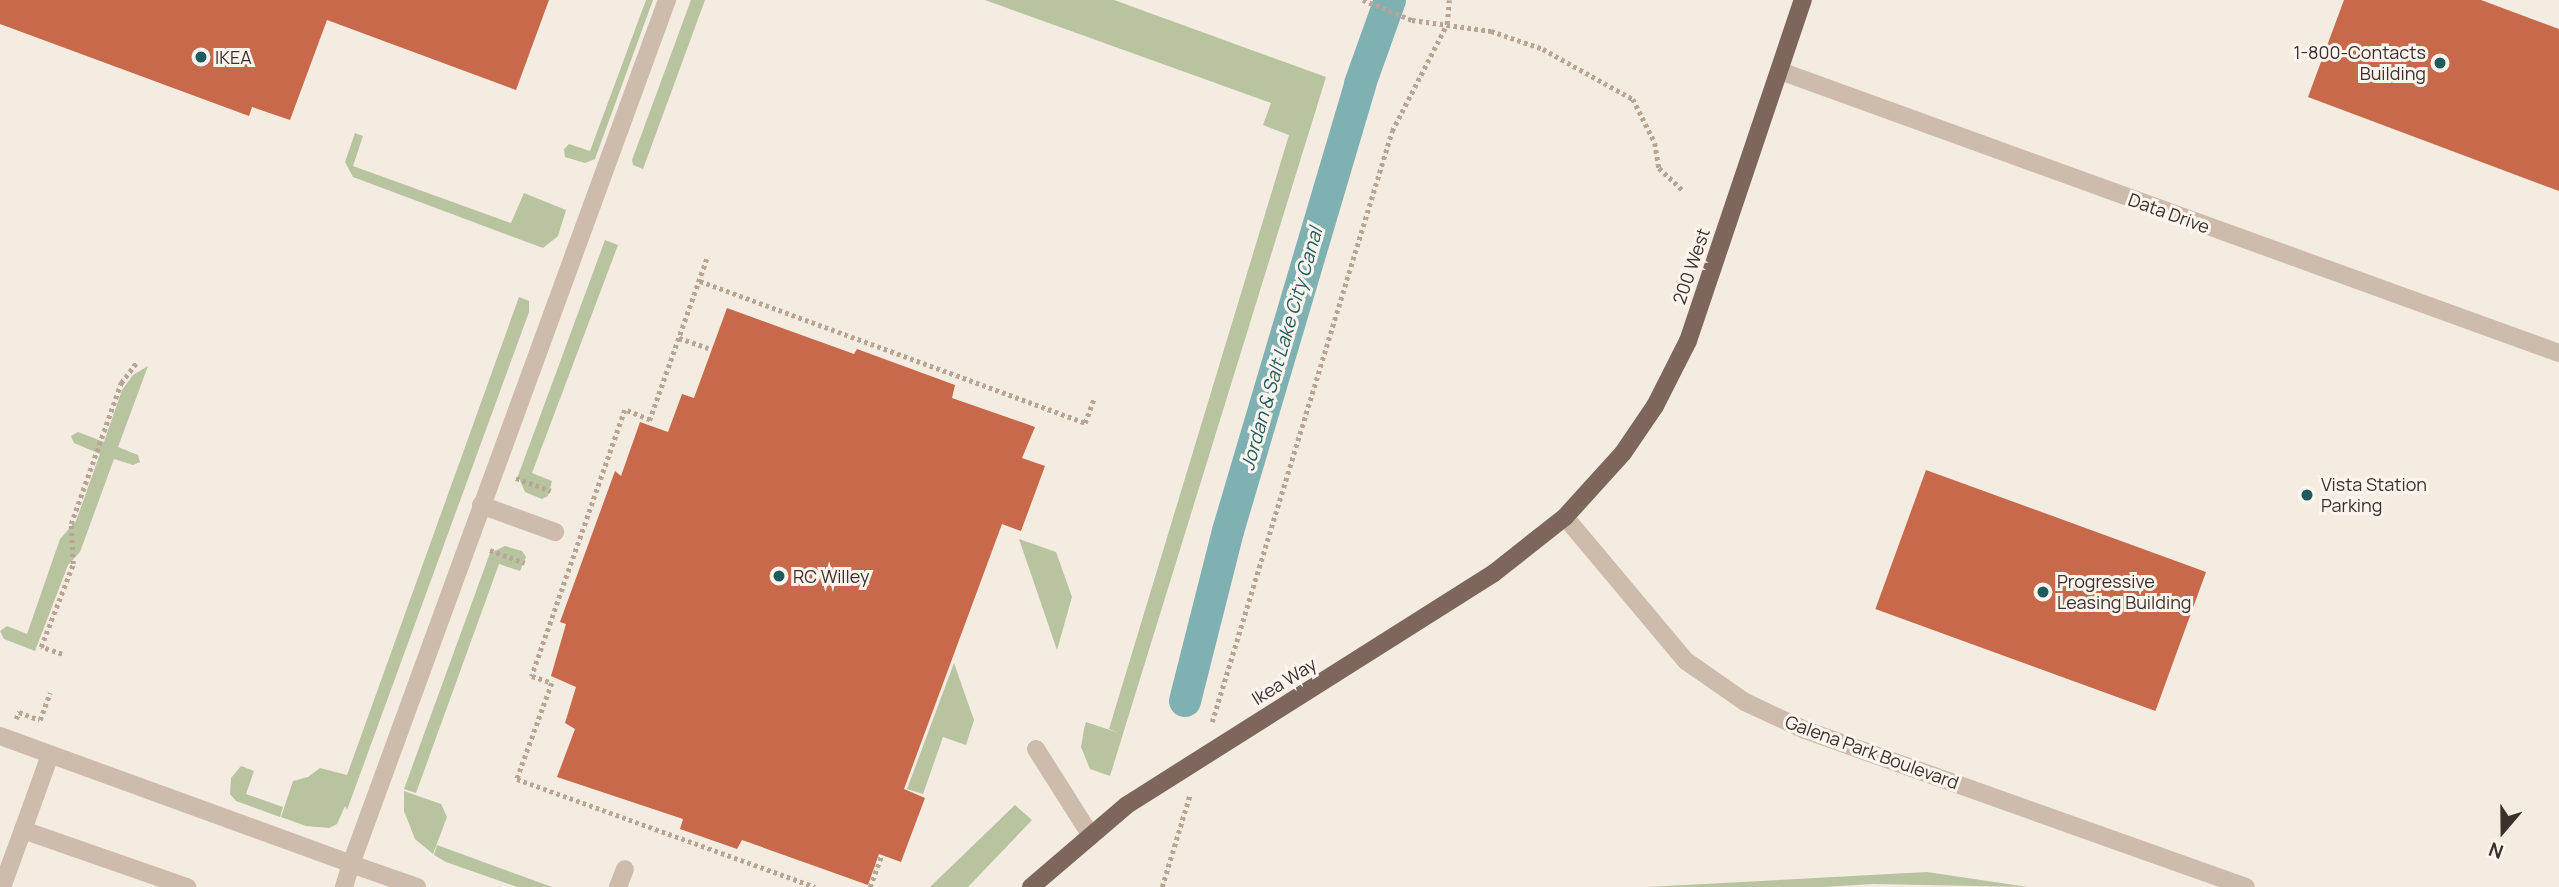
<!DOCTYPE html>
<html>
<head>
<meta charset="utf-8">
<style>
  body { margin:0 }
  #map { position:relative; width:2559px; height:887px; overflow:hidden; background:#f4ebe1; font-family:Manrope,sans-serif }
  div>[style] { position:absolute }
  .green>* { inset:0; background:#b8c4a0 }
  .canal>* { height:32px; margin:-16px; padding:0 16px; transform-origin:16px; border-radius:16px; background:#7fb0b2 }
  .building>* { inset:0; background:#c8694b; transform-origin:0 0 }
  .path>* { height:4.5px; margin-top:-2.25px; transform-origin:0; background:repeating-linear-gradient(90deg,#b9a596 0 3.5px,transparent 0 7px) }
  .minor>* { height:18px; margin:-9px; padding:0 9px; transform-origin:9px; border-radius:9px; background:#cdbbac }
  .major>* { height:18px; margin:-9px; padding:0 9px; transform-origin:9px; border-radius:9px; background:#7d675c }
  .dots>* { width:19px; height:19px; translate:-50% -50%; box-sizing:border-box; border:4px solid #fbf5ee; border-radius:50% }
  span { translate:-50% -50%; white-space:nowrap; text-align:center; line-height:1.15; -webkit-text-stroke:6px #fbf5ee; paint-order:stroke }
  .poi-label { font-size:18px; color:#3b302b }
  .right { translate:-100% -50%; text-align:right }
  .left { translate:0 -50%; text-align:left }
  .street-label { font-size:18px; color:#3b302b }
  .water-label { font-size:19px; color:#1f5a5e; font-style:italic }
  .north { position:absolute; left:2468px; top:796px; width:70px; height:70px; -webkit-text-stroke:5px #fbf5ee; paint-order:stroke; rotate:200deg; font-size:19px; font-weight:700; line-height:28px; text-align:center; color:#3b302b }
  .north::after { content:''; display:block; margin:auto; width:24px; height:32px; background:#3b302b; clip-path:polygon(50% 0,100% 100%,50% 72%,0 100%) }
</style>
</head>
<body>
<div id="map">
  <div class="green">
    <i style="clip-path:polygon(646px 0,653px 0,595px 159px,585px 163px,565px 157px,564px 149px,569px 144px,590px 151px)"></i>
    <i style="clip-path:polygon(691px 0,705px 0,643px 169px,633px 165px,632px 160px)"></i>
    <i style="clip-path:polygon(985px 0,1114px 0,1326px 77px,1110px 776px,1090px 769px,1081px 747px,1084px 729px,1086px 722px,1119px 733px,1109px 729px,1289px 135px,1263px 125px,1271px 103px)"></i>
    <i style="clip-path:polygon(355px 133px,363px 136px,353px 166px,511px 223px,524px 193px,566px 210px,558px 236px,543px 248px,353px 177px,345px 162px)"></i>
    <i style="clip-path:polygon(605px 240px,618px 245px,532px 473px,552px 481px,548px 496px,542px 499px,525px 492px,518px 476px)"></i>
    <i style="clip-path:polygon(519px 297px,529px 301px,529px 312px,347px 810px,345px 806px,337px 824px,329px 828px,306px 826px,281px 817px,293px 781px,308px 777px,320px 768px,347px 775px)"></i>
    <i style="clip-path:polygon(148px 366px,118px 447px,138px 455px,140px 462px,133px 465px,114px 459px,80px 552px,68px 565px,35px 651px,4px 639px,0 631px,7px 626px,27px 634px,60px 539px,76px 521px,100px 454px,74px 443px,71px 436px,78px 432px,104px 442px,122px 390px,133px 375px)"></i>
    <i style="clip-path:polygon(1019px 539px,1056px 552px,1072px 597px,1057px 650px)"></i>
    <i style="clip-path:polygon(505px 546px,522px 551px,526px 557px,520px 571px,499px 564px,416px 793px,404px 789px,490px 553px)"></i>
    <i style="clip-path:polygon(954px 663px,974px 720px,966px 745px,943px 737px,923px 794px,907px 789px)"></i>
    <i style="clip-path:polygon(241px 766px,254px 771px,246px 794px,283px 807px,280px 817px,236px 801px,230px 794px,231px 778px)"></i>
    <i style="clip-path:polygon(404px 791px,441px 804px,447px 817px,433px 854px,415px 839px,404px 811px)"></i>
    <i style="clip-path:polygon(1015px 805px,1032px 820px,968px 887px,930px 887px)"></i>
    <i style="clip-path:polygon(437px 845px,552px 887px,517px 887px,446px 862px,434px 855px)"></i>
    <i style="clip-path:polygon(1927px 872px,2028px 887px,1873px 884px,1824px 887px,1647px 887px)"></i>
  </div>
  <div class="canal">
    <i style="left:1185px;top:701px;width:175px;rotate:-75.8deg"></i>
    <i style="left:1228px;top:531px;width:466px;rotate:-73.5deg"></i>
    <i style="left:1360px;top:84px;width:89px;rotate:-70.3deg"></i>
  </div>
  <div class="building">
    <i style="clip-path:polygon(0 0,549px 0,516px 90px,327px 20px,290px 120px,252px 107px,249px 116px,0 24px)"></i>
    <i style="clip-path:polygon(2344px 0,2481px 0,2559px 29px,2559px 191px,2308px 97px)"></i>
    <i style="clip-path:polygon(727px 308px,854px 354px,857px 349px,955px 385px,952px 398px,1035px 427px,1022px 458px,1045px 466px,1021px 531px,1002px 524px,904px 789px,925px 798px,901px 862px,879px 854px,868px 885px,742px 840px,737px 849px,680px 829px,683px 819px,557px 777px,575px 729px,565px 723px,576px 687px,551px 676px,566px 624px,560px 622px,615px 471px,621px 476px,640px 422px,668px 432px,682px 394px,694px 398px)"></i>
    <i style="left:1926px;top:470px;width:298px;height:148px;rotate:20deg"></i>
  </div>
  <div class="path">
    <i style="left:1363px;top:0;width:53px;rotate:22.2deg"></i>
    <i style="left:1412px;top:20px;width:80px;rotate:7.9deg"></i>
    <i style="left:1491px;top:31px;width:55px;rotate:19.1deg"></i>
    <i style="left:1543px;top:49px;width:103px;rotate:29.1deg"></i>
    <i style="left:1633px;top:99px;width:49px;rotate:63.4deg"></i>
    <i style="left:1655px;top:143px;width:25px;rotate:81deg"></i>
    <i style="left:1659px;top:168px;width:34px;rotate:43deg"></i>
    <i style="left:707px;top:259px;width:171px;rotate:109.5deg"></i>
    <i style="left:650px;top:420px;width:27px;rotate:-158deg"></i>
    <i style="left:625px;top:410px;width:282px;rotate:109.3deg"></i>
    <i style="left:532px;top:676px;width:21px;rotate:19deg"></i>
    <i style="left:552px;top:683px;width:102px;rotate:110deg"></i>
    <i style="left:517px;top:779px;width:317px;rotate:19.9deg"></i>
    <i style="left:700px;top:281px;width:410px;rotate:20.2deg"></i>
    <i style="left:1085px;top:423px;width:27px;rotate:-70deg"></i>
    <i style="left:679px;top:338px;width:31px;rotate:19deg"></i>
    <i style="left:516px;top:478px;width:37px;rotate:20deg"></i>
    <i style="left:490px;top:550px;width:37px;rotate:20deg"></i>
    <i style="left:62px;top:654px;width:22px;rotate:-162deg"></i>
    <i style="left:41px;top:647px;width:89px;rotate:-68.9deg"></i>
    <i style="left:73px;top:564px;width:40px;rotate:-92.9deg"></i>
    <i style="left:71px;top:524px;width:150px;rotate:-70.5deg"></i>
    <i style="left:121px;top:383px;width:26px;rotate:-53deg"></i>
    <i style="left:16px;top:719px;width:8px;rotate:-67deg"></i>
    <i style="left:19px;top:712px;width:22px;rotate:21deg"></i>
    <i style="left:40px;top:720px;width:29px;rotate:-70deg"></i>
    <i style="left:1212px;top:722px;width:618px;rotate:-73.06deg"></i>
    <i style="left:1392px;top:131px;width:120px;rotate:-62.8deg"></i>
    <i style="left:1447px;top:24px;width:24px;rotate:-85deg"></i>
    <i style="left:870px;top:887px;width:32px;rotate:-70deg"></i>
    <i style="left:1162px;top:887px;width:97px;rotate:-73.2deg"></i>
  </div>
  <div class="minor">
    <i style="left:1780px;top:71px;width:828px;rotate:19.9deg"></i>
    <i style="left:481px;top:505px;width:79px;rotate:20deg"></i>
    <i style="left:1565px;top:517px;width:188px;rotate:50deg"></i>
    <i style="left:1686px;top:661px;width:72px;rotate:34.8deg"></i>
    <i style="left:1745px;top:702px;width:66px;rotate:25deg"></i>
    <i style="left:1805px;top:730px;width:468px;rotate:19.6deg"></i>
    <i style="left:0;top:736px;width:374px;rotate:20deg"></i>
    <i style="left:351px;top:864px;width:920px;rotate:-69.91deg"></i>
    <i style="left:1036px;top:749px;width:103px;rotate:57.7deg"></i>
    <i style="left:50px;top:755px;width:80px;rotate:109.8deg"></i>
    <i style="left:23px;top:830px;width:174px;rotate:19.2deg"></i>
    <i style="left:2px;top:887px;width:61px;rotate:-69.8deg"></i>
    <i style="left:344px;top:887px;width:24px;rotate:-73deg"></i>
    <i style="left:351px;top:864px;width:70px;rotate:19.2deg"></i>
    <i style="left:618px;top:887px;width:19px;rotate:-69deg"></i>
  </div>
  <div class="major">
    <i style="left:1031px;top:887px;width:126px;rotate:-40.5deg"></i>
    <i style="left:1127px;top:805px;width:434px;rotate:-32.3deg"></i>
    <i style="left:1494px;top:573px;width:90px;rotate:-38.3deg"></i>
    <i style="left:1565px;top:517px;width:86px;rotate:-47.8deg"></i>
    <i style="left:1623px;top:453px;width:57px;rotate:-55.8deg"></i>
    <i style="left:1655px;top:406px;width:73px;rotate:-63.1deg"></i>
    <i style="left:1688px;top:341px;width:360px;rotate:-71.4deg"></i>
  </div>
  <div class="dots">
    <i style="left:201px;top:57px;background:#1f5a5e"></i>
    <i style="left:2440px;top:63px;background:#1f5a5e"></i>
    <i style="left:2307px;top:495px;background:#1f5a5e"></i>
    <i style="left:779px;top:576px;background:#1f5a5e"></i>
    <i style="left:2043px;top:592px;background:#1f5a5e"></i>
  </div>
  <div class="poi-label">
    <span class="right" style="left:2426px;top:63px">1-800-Contacts<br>Building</span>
    <span class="left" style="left:215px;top:57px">IKEA</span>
    <span class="left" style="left:2321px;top:495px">Vista Station<br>Parking</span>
    <span class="left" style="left:793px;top:576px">RC Willey</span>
    <span class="left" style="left:2057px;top:592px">Progressive<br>Leasing Building</span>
  </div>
  <div class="street-label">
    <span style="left:2169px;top:213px;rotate:20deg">Data Drive</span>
    <span style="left:1691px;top:266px;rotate:-71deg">200 West</span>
    <span style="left:1284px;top:681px;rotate:-32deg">Ikea Way</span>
    <span style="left:1872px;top:752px;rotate:20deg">Galena Park Boulevard</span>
  </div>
  <div class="water-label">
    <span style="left:1282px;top:349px;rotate:-74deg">Jordan &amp; Salt Lake City Canal</span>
  </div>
  <div class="north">N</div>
</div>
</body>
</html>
